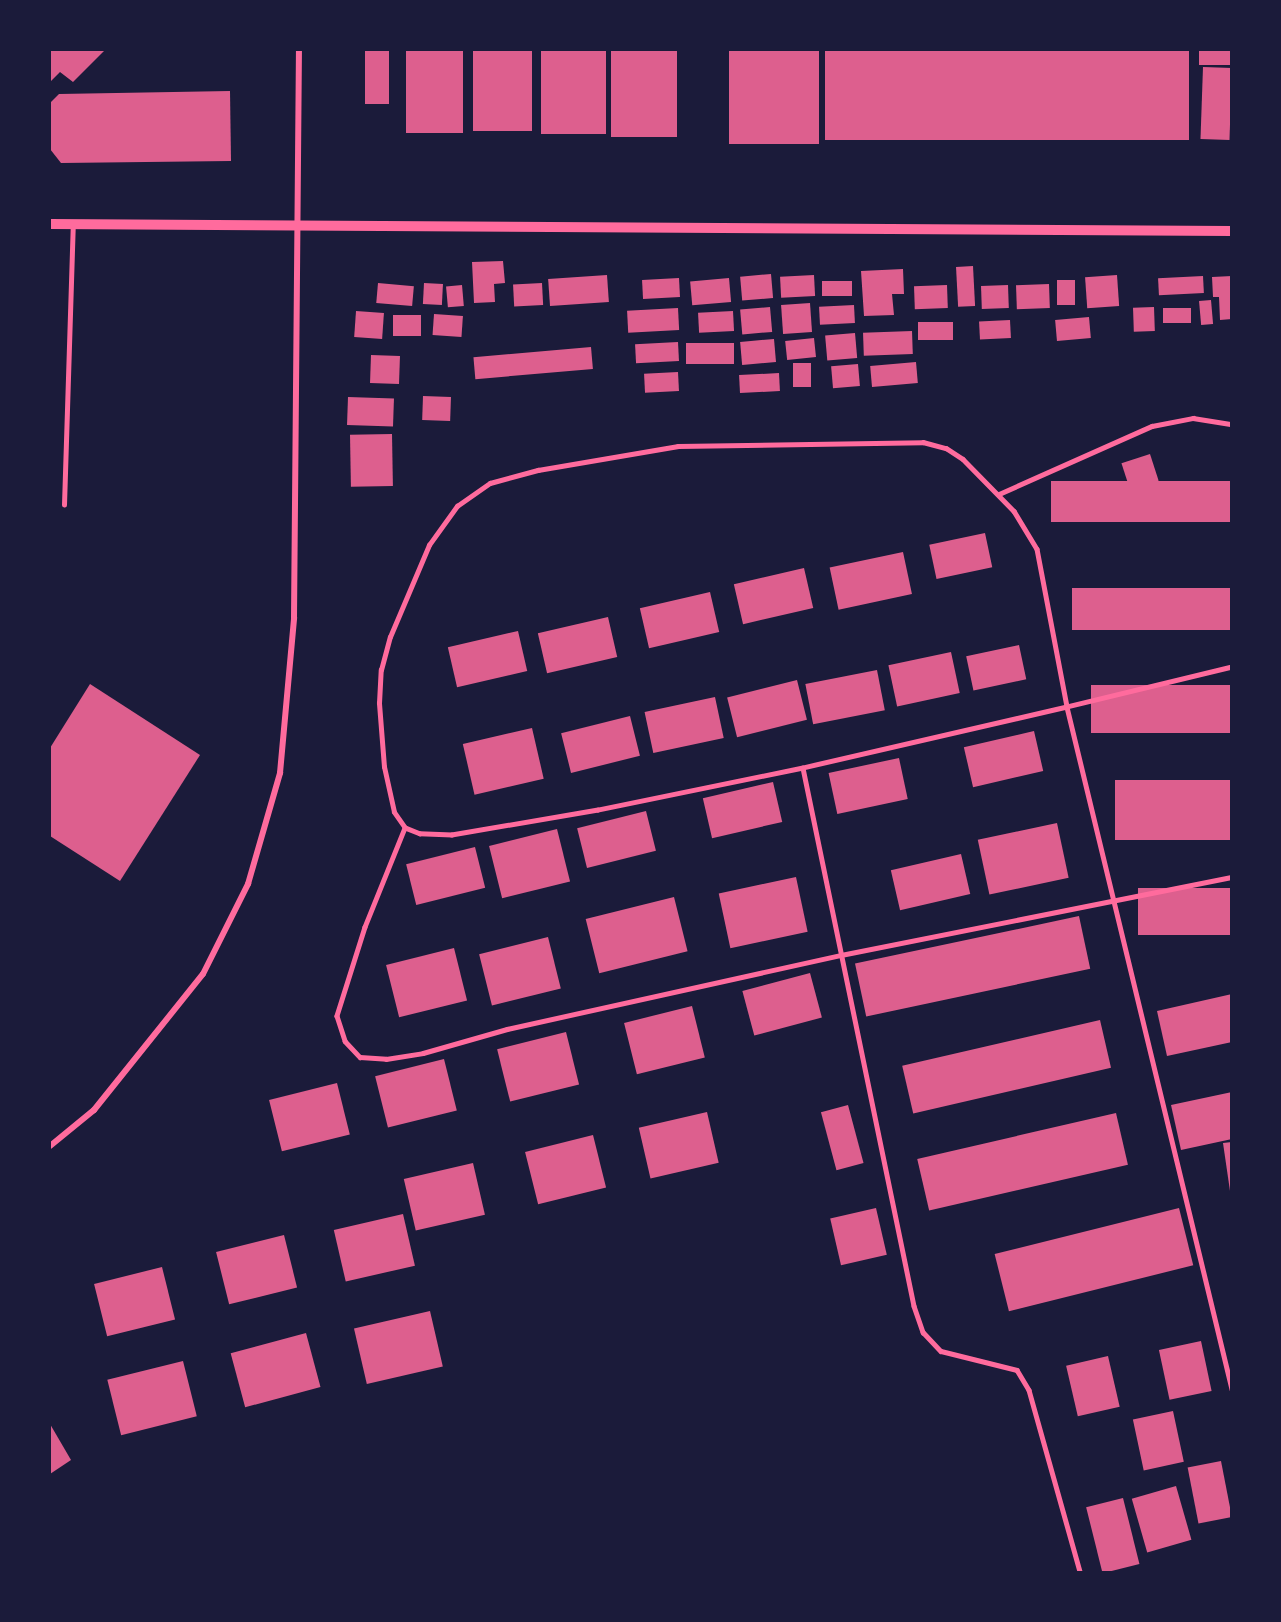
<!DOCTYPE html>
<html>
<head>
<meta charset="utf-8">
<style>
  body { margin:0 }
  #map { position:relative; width:1281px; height:1622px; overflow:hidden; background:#1b1b3a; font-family:"DM Sans",sans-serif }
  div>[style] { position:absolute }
  .building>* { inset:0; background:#dd5f8e; transform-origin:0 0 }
  .service>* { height:4.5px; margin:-2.25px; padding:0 2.25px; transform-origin:2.25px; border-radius:2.25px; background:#ff6b9d }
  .minor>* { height:6px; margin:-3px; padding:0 3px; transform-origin:3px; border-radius:3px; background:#ff6b9d }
  .tertiary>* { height:10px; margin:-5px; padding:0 5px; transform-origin:5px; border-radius:5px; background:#ff6b9d }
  span { translate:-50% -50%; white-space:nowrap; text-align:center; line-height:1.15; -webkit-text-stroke:4.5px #1b1b3a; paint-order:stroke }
  .frame { position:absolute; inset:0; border:51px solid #1b1b3a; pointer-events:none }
</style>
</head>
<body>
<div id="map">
  <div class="building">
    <i style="clip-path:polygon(50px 50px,105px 50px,73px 82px,60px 72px,50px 82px)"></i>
    <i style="left:365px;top:50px;width:24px;height:54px"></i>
    <i style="left:406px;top:50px;width:57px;height:83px"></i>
    <i style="left:473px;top:50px;width:59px;height:81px"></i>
    <i style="left:541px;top:50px;width:65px;height:84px"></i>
    <i style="left:611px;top:50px;width:66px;height:87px"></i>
    <i style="left:729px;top:50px;width:90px;height:94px"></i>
    <i style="left:825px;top:50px;width:364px;height:90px"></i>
    <i style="left:1199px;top:50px;width:33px;height:15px"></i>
    <i style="left:1203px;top:67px;width:29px;height:72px;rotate:2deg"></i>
    <i style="clip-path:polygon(230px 91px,231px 161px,61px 163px,50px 149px,50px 103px,59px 94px)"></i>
    <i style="clip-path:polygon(503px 261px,505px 283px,494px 284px,495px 302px,474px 303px,472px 262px)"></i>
    <i style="left:973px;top:266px;width:40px;height:17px;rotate:87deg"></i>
    <i style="clip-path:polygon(903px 269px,904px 294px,892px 294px,894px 315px,864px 316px,861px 271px)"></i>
    <i style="left:771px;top:274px;width:24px;height:31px;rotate:85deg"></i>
    <i style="left:607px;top:275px;width:27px;height:59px;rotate:86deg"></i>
    <i style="left:814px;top:275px;width:21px;height:34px;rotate:87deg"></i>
    <i style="left:1117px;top:275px;width:31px;height:32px;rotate:86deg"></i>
    <i style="left:1203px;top:276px;width:17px;height:45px;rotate:87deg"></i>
    <i style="clip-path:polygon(1232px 276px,1232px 319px,1220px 320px,1219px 297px,1213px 297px,1212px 277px)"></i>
    <i style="left:679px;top:278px;width:19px;height:37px;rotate:87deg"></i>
    <i style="left:729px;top:278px;width:24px;height:39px;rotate:85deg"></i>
    <i style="left:1057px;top:280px;width:18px;height:25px"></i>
    <i style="left:852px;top:281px;width:15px;height:30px;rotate:90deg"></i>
    <i style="left:378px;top:283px;width:36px;height:20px;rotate:5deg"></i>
    <i style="left:424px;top:283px;width:19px;height:21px;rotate:3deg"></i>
    <i style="left:542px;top:283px;width:22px;height:29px;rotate:87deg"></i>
    <i style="left:1049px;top:284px;width:24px;height:33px;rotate:88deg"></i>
    <i style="left:462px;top:285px;width:21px;height:16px;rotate:85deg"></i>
    <i style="left:947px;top:285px;width:23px;height:33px;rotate:88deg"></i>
    <i style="left:1008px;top:285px;width:23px;height:27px;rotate:88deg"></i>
    <i style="left:1211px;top:300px;width:24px;height:12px;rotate:85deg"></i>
    <i style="left:810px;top:303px;width:29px;height:29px;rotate:86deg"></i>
    <i style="left:854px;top:305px;width:18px;height:35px;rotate:87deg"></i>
    <i style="left:770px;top:307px;width:25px;height:30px;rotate:85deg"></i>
    <i style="left:1154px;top:307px;width:24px;height:21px;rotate:88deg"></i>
    <i style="left:678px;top:308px;width:22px;height:51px;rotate:87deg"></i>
    <i style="left:1191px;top:308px;width:15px;height:28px;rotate:90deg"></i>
    <i style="left:356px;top:311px;width:28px;height:26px;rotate:4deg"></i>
    <i style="left:733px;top:311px;width:20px;height:35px;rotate:87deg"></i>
    <i style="left:434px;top:314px;width:29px;height:21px;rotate:4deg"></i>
    <i style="left:393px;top:315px;width:28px;height:21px"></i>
    <i style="left:1089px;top:317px;width:21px;height:34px;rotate:85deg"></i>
    <i style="left:1010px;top:320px;width:18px;height:31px;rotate:87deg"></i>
    <i style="left:953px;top:322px;width:18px;height:35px;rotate:90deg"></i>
    <i style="left:912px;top:331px;width:23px;height:49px;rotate:88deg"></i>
    <i style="left:855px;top:333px;width:25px;height:30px;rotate:85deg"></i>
    <i style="left:814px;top:338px;width:19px;height:29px;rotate:84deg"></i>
    <i style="left:774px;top:339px;width:23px;height:34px;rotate:85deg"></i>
    <i style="left:678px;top:342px;width:19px;height:43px;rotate:87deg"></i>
    <i style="left:734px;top:343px;width:21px;height:48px;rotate:90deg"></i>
    <i style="left:591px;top:347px;width:22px;height:118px;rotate:85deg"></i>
    <i style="left:371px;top:355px;width:29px;height:28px;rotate:2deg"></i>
    <i style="left:916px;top:362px;width:21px;height:46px;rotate:85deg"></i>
    <i style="left:793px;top:363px;width:18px;height:24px"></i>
    <i style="left:858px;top:364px;width:22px;height:27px;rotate:85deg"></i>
    <i style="left:678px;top:372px;width:19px;height:34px;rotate:87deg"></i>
    <i style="left:779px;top:373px;width:18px;height:40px;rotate:87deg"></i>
    <i style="left:423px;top:396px;width:28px;height:24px;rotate:2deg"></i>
    <i style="left:348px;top:397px;width:46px;height:28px;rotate:2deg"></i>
    <i style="left:392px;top:434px;width:52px;height:42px;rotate:89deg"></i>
    <i style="left:1150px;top:454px;width:28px;height:30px;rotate:72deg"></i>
    <i style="left:1232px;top:481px;width:41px;height:181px;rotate:90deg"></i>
    <i style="left:985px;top:533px;width:35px;height:57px;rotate:78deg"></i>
    <i style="left:903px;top:552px;width:43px;height:75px;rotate:78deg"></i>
    <i style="left:804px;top:568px;width:41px;height:72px;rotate:77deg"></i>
    <i style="left:1232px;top:588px;width:42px;height:160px;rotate:90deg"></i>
    <i style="left:710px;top:592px;width:41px;height:72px;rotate:77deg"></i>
    <i style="left:608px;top:617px;width:41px;height:72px;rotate:77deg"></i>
    <i style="left:518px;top:631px;width:41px;height:72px;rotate:77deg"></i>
    <i style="left:1019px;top:645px;width:35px;height:54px;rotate:78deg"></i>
    <i style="left:951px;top:652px;width:42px;height:64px;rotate:78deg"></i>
    <i style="left:877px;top:670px;width:41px;height:73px;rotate:79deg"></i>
    <i style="left:797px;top:680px;width:41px;height:72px;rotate:76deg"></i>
    <i style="clip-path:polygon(90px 684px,200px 755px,120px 881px,50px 836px,50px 748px)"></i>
    <i style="left:1232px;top:685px;width:48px;height:141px;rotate:90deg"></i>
    <i style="left:715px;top:697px;width:42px;height:72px;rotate:78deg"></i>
    <i style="left:630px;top:716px;width:41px;height:71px;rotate:76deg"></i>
    <i style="left:532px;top:728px;width:52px;height:71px;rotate:77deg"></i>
    <i style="left:1034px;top:731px;width:41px;height:72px;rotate:77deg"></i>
    <i style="left:899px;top:758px;width:42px;height:72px;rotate:78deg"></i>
    <i style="left:1232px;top:780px;width:60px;height:117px;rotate:90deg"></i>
    <i style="left:773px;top:782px;width:41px;height:72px;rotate:77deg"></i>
    <i style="left:646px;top:811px;width:41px;height:71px;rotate:76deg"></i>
    <i style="left:1057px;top:823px;width:56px;height:81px;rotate:78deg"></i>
    <i style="left:557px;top:829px;width:54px;height:70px;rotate:76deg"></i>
    <i style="left:475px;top:847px;width:42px;height:71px;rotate:76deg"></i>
    <i style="left:961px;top:854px;width:41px;height:72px;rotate:77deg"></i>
    <i style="left:796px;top:877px;width:56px;height:79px;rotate:78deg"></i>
    <i style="left:1232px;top:888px;width:47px;height:94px;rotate:90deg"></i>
    <i style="left:674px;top:897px;width:56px;height:91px;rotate:76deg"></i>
    <i style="left:1079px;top:916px;width:54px;height:229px;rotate:78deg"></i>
    <i style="left:548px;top:937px;width:53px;height:71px;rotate:76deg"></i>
    <i style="left:454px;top:948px;width:54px;height:70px;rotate:76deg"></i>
    <i style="left:810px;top:973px;width:46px;height:70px;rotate:75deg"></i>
    <i style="clip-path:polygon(1232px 994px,1232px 1042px,1167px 1056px,1157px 1011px)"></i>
    <i style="left:692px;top:1006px;width:53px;height:70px;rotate:76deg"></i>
    <i style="left:1100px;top:1020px;width:49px;height:203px;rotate:77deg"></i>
    <i style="left:566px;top:1032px;width:54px;height:71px;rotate:76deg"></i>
    <i style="left:444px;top:1059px;width:53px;height:71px;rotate:76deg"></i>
    <i style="left:337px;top:1083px;width:53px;height:70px;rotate:76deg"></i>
    <i style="clip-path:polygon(1232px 1092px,1232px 1139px,1181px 1150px,1171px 1105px)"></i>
    <i style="left:848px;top:1105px;width:60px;height:28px;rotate:75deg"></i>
    <i style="left:707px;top:1112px;width:52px;height:70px;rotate:77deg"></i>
    <i style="left:1116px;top:1113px;width:53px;height:204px;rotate:77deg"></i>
    <i style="left:593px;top:1135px;width:54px;height:70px;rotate:76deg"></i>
    <i style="clip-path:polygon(1232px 1142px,1232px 1191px,1230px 1191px,1223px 1143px)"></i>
    <i style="left:473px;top:1163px;width:53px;height:71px;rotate:77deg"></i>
    <i style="left:876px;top:1208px;width:48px;height:47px;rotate:77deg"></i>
    <i style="left:1179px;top:1208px;width:59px;height:190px;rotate:76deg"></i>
    <i style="left:403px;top:1214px;width:53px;height:71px;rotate:77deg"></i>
    <i style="left:284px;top:1235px;width:54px;height:70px;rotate:76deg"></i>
    <i style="left:162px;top:1267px;width:54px;height:70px;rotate:76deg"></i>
    <i style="left:430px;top:1311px;width:57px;height:78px;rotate:77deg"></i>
    <i style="left:306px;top:1333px;width:56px;height:78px;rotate:75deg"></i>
    <i style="left:1201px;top:1341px;width:51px;height:43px;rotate:78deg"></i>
    <i style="left:1108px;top:1356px;width:52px;height:43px;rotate:77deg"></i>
    <i style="left:183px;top:1361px;width:57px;height:78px;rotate:76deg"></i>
    <i style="left:1173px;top:1411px;width:52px;height:41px;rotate:78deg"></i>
    <i style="clip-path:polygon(50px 1424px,71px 1460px,50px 1474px)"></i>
    <i style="left:1221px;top:1461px;width:57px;height:34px;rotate:79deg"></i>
    <i style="left:1176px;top:1486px;width:56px;height:46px;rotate:74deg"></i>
    <i style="left:1123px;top:1498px;width:68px;height:38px;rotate:76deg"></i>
  </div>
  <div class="service">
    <i style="left:999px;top:494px;width:167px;rotate:-24deg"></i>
    <i style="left:1152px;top:426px;width:42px;rotate:-11deg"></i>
    <i style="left:1193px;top:418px;width:39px;rotate:9deg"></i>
    <i style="left:64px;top:505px;width:280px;rotate:-88.2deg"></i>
    <i style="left:1232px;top:667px;width:170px;rotate:166.4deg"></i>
    <i style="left:1067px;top:707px;width:271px;rotate:167deg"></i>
    <i style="left:803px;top:768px;width:209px;rotate:168.4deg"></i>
    <i style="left:598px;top:810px;width:148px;rotate:170.3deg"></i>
    <i style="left:452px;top:835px;width:32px;rotate:-178deg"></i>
    <i style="left:420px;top:834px;width:16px;rotate:-158deg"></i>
    <i style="left:405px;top:828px;width:19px;rotate:-125deg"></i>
    <i style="left:394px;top:812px;width:46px;rotate:-102.5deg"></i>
    <i style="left:384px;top:767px;width:64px;rotate:-94.5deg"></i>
    <i style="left:379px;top:703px;width:33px;rotate:-87deg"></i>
    <i style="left:381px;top:670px;width:34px;rotate:-75deg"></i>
    <i style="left:390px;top:637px;width:100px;rotate:-67deg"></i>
    <i style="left:429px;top:545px;width:48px;rotate:-54.3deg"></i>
    <i style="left:457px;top:506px;width:40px;rotate:-34.9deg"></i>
    <i style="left:490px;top:483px;width:50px;rotate:-15.2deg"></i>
    <i style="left:538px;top:470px;width:142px;rotate:-9.7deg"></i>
    <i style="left:678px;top:446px;width:245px;rotate:-0.9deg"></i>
    <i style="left:923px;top:442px;width:24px;rotate:15deg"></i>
    <i style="left:946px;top:448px;width:20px;rotate:33deg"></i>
    <i style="left:963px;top:459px;width:73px;rotate:45.6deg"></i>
    <i style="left:1014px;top:511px;width:44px;rotate:58.8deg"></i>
    <i style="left:1037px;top:549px;width:161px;rotate:79.2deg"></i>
    <i style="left:1067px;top:707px;width:702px;rotate:76.4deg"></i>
    <i style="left:803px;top:768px;width:549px;rotate:78.34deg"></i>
    <i style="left:914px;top:1306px;width:28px;rotate:71deg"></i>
    <i style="left:923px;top:1332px;width:26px;rotate:47deg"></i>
    <i style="left:941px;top:1351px;width:78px;rotate:14deg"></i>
    <i style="left:1017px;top:1370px;width:23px;rotate:59deg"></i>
    <i style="left:1029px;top:1390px;width:189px;rotate:74.3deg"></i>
    <i style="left:405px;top:828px;width:107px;rotate:112deg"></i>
    <i style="left:365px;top:927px;width:93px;rotate:107.5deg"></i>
    <i style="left:337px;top:1016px;width:26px;rotate:72deg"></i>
    <i style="left:345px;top:1041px;width:22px;rotate:47deg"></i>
    <i style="left:360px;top:1057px;width:26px;rotate:4deg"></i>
    <i style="left:386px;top:1059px;width:37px;rotate:-9deg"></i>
    <i style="left:423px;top:1053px;width:87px;rotate:-15.9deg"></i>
    <i style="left:507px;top:1029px;width:342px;rotate:-12.5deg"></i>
    <i style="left:841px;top:955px;width:399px;rotate:-11.3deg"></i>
  </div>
  <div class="minor">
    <i style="left:50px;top:1146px;width:57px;rotate:-39.3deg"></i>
    <i style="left:94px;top:1110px;width:174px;rotate:-51.3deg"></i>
    <i style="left:203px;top:974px;width:101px;rotate:-63.4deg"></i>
    <i style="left:248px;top:884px;width:116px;rotate:-73.9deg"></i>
    <i style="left:280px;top:773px;width:156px;rotate:-84.8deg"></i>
    <i style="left:294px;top:618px;width:568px;rotate:-89.5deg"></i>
  </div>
  <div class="tertiary">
    <i style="left:50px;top:224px;width:1182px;rotate:0.34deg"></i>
  </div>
  <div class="frame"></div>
</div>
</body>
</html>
